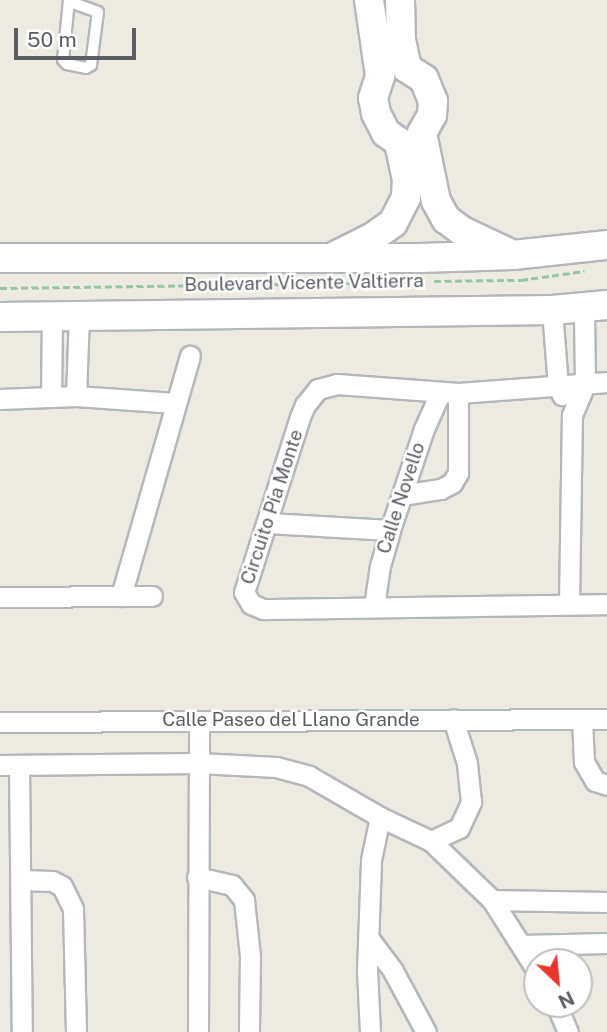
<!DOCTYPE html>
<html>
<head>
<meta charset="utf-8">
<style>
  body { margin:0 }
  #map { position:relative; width:607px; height:1032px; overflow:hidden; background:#edeae1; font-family:"Public Sans",sans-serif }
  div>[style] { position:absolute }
  .path>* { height:2.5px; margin-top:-1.25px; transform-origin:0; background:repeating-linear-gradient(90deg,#96c6a3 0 7px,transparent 0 10.5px) }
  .roads { filter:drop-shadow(2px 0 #b4b7bc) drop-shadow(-2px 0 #b4b7bc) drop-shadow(0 2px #b4b7bc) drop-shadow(0 -2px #b4b7bc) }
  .lane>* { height:10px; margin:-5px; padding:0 5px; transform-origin:5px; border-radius:5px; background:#fff }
  .street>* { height:19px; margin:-9.5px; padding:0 9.5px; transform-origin:9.5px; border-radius:9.5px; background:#fff }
  .secondary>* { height:28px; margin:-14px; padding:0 14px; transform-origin:14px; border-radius:14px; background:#fff }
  span { translate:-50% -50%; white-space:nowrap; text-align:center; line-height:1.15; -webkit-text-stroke:5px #fff; paint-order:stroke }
  .street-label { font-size:19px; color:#5a5d62 }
  .north { position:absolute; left:523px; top:948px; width:70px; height:70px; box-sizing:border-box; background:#fff; border:2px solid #bdbec0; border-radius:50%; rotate:154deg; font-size:19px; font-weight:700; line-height:28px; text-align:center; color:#5a5d62 }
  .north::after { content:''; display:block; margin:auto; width:24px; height:32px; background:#eb3729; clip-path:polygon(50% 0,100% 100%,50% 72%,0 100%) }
  .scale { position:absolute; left:14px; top:28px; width:122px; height:32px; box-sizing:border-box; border:4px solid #5a5d62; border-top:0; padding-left:9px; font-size:21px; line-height:24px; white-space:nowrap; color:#5a5d62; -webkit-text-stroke:5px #fff; paint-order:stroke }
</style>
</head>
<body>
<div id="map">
  <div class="path">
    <i style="left:434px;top:281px;width:87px;rotate:-0.7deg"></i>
    <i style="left:521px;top:280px;width:64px;rotate:-8.1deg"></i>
    <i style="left:0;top:288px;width:406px;rotate:-0.8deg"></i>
  </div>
  <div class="roads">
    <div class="lane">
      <i style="left:69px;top:0;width:60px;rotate:95.7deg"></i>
      <i style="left:63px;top:60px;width:6px;rotate:45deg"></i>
      <i style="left:67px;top:64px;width:19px;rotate:12deg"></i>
      <i style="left:86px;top:68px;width:6px;rotate:-31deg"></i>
      <i style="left:91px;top:65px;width:53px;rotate:-82.5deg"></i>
      <i style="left:98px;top:12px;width:30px;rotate:-160deg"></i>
    </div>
    <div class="street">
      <i style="left:552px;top:310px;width:76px;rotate:85.5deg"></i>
      <i style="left:558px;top:386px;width:10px;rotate:66deg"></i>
      <i style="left:607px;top:382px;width:149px;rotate:175.8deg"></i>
      <i style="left:458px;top:393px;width:121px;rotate:-175.7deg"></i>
      <i style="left:337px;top:384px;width:20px;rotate:165deg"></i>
      <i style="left:318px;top:389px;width:21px;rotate:129deg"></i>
      <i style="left:305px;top:405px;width:13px;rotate:113deg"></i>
      <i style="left:300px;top:417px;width:184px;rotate:107.7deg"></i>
      <i style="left:244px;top:592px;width:14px;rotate:60deg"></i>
      <i style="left:251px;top:604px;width:13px;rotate:23deg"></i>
      <i style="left:263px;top:609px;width:344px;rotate:-0.8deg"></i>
      <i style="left:76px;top:396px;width:80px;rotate:-87.9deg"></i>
      <i style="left:51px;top:397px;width:81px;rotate:-89.3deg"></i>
      <i style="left:0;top:399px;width:76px;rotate:-2.3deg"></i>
      <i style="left:76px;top:396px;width:99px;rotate:4deg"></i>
      <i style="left:402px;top:495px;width:39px;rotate:-9deg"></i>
      <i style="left:441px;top:489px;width:13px;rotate:-29deg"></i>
      <i style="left:452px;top:483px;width:12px;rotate:-59deg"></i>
      <i style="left:458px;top:473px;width:80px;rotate:-90deg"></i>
      <i style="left:268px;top:523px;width:122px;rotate:3.3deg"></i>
      <i style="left:121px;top:596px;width:250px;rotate:-74deg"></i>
      <i style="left:0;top:597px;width:152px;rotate:-0.4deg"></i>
      <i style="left:569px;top:604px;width:189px;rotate:-89.1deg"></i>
      <i style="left:572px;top:415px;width:34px;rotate:-67deg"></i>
      <i style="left:585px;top:384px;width:76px;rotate:-90.8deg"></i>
      <i style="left:374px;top:606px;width:40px;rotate:-81.5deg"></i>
      <i style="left:380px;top:566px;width:37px;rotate:-74deg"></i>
      <i style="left:390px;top:530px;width:107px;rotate:-71.4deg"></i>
      <i style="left:424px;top:429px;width:39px;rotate:-66deg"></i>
      <i style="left:582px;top:719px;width:43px;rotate:87.3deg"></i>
      <i style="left:584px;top:762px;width:22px;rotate:60deg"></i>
      <i style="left:595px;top:781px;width:13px;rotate:18deg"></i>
      <i style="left:0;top:722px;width:607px;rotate:-0.28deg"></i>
      <i style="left:0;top:765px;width:199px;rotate:-0.6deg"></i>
      <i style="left:199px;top:763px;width:77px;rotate:3deg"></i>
      <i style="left:276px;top:767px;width:34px;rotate:15deg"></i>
      <i style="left:309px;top:776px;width:82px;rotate:30deg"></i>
      <i style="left:380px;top:817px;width:56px;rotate:25.2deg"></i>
      <i style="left:431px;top:841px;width:85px;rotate:44deg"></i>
      <i style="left:492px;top:900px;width:84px;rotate:57.6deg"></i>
      <i style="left:19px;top:765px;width:267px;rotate:89.4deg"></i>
      <i style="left:431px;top:841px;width:31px;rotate:-25deg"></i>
      <i style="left:459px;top:828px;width:29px;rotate:-65deg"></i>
      <i style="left:471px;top:802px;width:39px;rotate:-96deg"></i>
      <i style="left:467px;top:763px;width:46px;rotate:-107.7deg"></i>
      <i style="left:197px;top:877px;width:36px;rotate:13deg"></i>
      <i style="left:232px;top:885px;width:19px;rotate:51deg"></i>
      <i style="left:244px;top:900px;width:56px;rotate:83.9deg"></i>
      <i style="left:250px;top:956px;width:76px;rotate:90.8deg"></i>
      <i style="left:21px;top:880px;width:31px;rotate:2deg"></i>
      <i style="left:52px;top:881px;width:11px;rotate:27deg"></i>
      <i style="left:62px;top:886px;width:25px;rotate:64deg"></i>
      <i style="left:73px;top:909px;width:123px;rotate:88.6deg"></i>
      <i style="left:492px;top:900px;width:115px;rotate:1deg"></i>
      <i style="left:370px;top:940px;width:39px;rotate:53deg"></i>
      <i style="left:393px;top:971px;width:69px;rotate:61.6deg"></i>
      <i style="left:522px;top:945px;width:85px;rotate:-1.3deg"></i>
      <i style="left:556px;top:1004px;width:30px;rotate:67deg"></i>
      <i style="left:198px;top:1032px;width:311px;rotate:-89.8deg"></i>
      <i style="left:370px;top:1032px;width:61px;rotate:-92.8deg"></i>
      <i style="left:367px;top:971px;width:111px;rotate:-87.9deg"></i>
      <i style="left:371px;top:860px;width:44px;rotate:-78.2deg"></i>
    </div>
    <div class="secondary">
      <i style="left:400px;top:0;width:40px;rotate:88.6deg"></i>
      <i style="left:401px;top:40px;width:29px;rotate:78deg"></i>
      <i style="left:407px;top:68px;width:20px;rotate:33deg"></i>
      <i style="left:424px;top:79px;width:24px;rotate:68deg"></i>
      <i style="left:433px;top:101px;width:14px;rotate:94deg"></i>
      <i style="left:432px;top:115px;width:21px;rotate:119deg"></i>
      <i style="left:422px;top:133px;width:69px;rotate:78.4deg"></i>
      <i style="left:436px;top:201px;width:21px;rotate:61deg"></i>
      <i style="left:446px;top:219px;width:20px;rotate:37deg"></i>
      <i style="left:462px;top:231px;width:54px;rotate:25.1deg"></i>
      <i style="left:335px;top:256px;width:42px;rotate:-26.6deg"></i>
      <i style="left:373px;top:237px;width:24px;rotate:-35deg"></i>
      <i style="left:393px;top:223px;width:29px;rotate:-63deg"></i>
      <i style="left:406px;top:197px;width:17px;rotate:-87deg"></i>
      <i style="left:407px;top:180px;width:39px;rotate:-102deg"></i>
      <i style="left:399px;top:142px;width:16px;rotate:-145deg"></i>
      <i style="left:386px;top:133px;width:22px;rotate:-117deg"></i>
      <i style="left:376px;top:113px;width:15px;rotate:-101deg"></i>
      <i style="left:373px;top:98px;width:23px;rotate:-72deg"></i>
      <i style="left:380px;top:76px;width:77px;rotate:-98.2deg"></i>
      <i style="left:0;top:258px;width:420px"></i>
      <i style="left:420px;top:258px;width:93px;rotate:-1.8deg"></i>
      <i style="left:513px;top:255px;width:95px;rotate:-6.1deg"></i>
      <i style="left:0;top:317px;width:552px;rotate:-0.73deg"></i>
      <i style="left:552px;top:310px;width:55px;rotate:-5.2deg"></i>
    </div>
  </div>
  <div class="street-label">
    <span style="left:304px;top:283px;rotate:-1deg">Boulevard Vicente Valtierra</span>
    <span style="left:401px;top:498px;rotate:-72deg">Calle Novello</span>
    <span style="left:272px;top:507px;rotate:-72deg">Circuito Pía Monte</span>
    <span style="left:291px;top:720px">Calle Paseo del Llano Grande</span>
  </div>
  <div class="north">N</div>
  <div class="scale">50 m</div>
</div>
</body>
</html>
